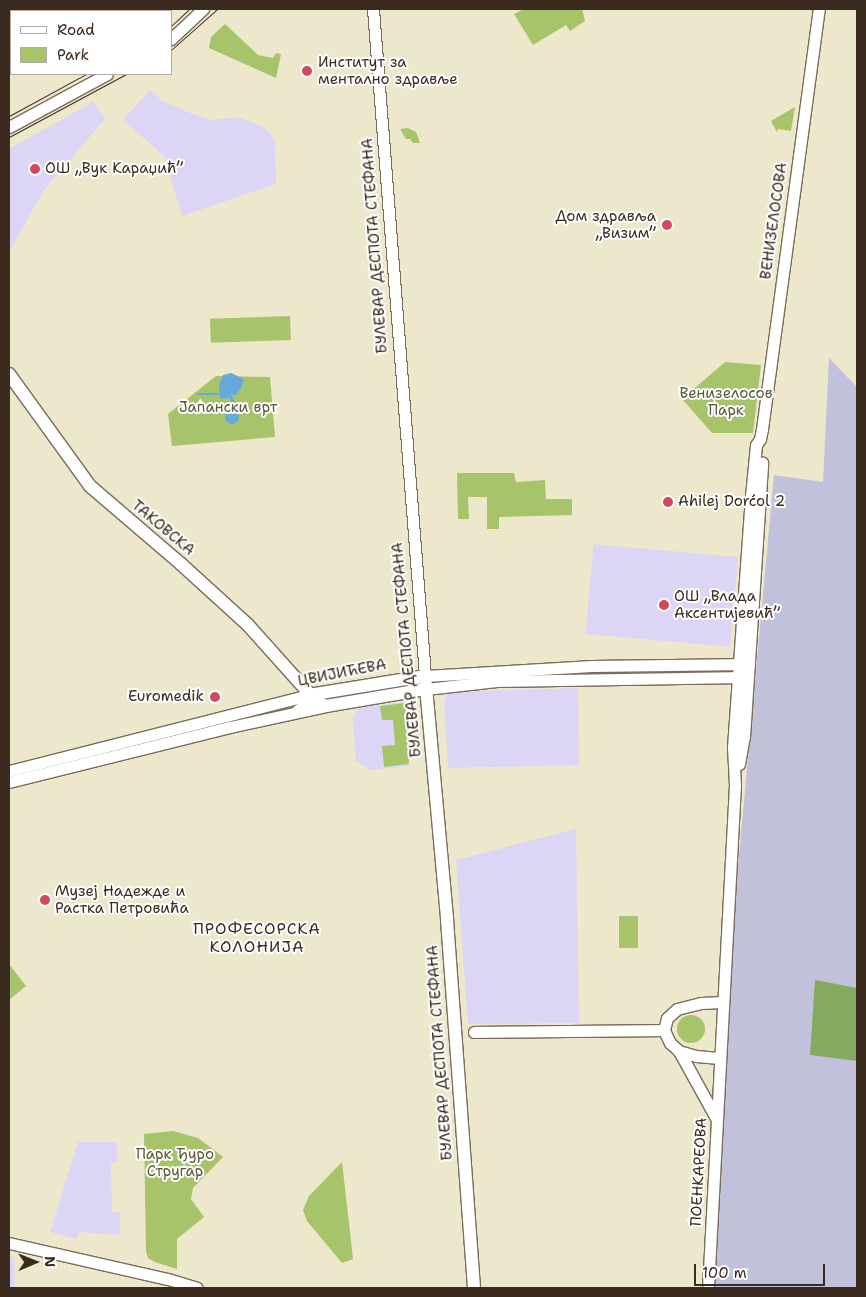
<!DOCTYPE html>
<html>
<head>
<meta charset="utf-8">
<style>
  body { margin:0 }
  #map { position:relative; width:866px; height:1297px; overflow:hidden; background:#ede7cc; font-family:"Shantell Sans",sans-serif }
  div>[style] { position:absolute }
  .built>* { inset:0; background:#ddd5f6; transform-origin:0 0 }
  .industrial>* { inset:0; background:#c2c1dc }
  .green>* { inset:0; background:#a7c46b; transform-origin:0 0 }
  .round { border-radius:50% }
  .forest>* { inset:0; background:#85aa5f }
  .water>* { inset:0; background:#66aadb }
  .stream>* { height:2.5px; margin:-1.25px; padding:0 1.25px; transform-origin:1.25px; border-radius:1.25px; background:#66aadb }
  .roads { filter:drop-shadow(1px 0 #796c5b) drop-shadow(-1px 0 #796c5b) drop-shadow(0 1px #796c5b) drop-shadow(0 -1px #796c5b) }
  .secondary>* { height:11px; margin:-5.5px; padding:0 5.5px; transform-origin:5.5px; border-radius:5.5px; background:#fff }
  .primary>* { height:12px; margin:-6px; padding:0 6px; transform-origin:6px; border-radius:6px; background:#fff }
  .tram>* { height:1px; margin:-0.5px; padding:0 0.5px; transform-origin:0.5px; border-radius:0.5px; background:#3b2a1e }
  .dots>* { width:14px; height:14px; translate:-50% -50%; box-sizing:border-box; border:2px solid #fff; border-radius:50% }
  span { translate:-50% -50%; white-space:nowrap; text-align:center; line-height:1.15; -webkit-text-stroke:4px #fff; paint-order:stroke }
  .poi-label { font-size:15px; color:#3b2a1e }
  .left { translate:0 -50%; text-align:left }
  .right { translate:-100% -50%; text-align:right }
  .street-label { font-size:15px; color:#3b2a1e }
  .park-label { font-size:15px; color:#5b5835 }
  .neighbourhood-label { font-size:16px; color:#3b2a1e; letter-spacing:1px }
  .frame { position:absolute; inset:0; border:10px solid #3b2a1e; pointer-events:none }
  .legend { position:absolute; left:10px; top:10px; width:162px; height:65px; box-sizing:border-box; background:#fff; border:1px solid #b1aaa5; margin:0; padding:6px 9px; list-style:none; font-size:15px; color:#3b2a1e }
  .legend li { display:flex; align-items:center; gap:10px; height:25px }
  .legend b { width:25px; border:1px solid #b1aaa5 }
  .north { position:absolute; left:10px; top:1237px; width:50px; height:50px; -webkit-text-stroke:4px #fff; paint-order:stroke; rotate:89deg; font-size:14px; font-weight:700; line-height:20px; text-align:center; color:#3b2a1e }
  .north::after { content:''; display:block; margin:auto; width:18px; height:22px; background:#3b2a1e; clip-path:polygon(50% 0,100% 100%,50% 72%,0 100%) }
  .scale { position:absolute; left:694px; top:1264px; width:131px; height:22px; box-sizing:border-box; border:2px solid #3b2a1e; border-top:0; padding-left:6px; font-size:15px; line-height:18px; white-space:nowrap; color:#3b2a1e; -webkit-text-stroke:4px #fff; paint-order:stroke }
</style>
</head>
<body>
<div id="map">
  <div class="built">
    <i style="clip-path:polygon(150px 90px,164px 102px,195px 115px,212px 120px,238px 117px,257px 124px,270px 132px,275px 143px,276px 184px,182px 216px,164px 156px,123px 120px)"></i>
    <i style="clip-path:polygon(93px 102px,105px 119px,44px 190px,9px 252px,9px 149px)"></i>
    <i style="left:738px;top:557px;width:90px;height:145px;rotate:95deg"></i>
    <i style="clip-path:polygon(578px 688px,579px 765px,448px 768px,444px 701px,449px 692px)"></i>
    <i style="clip-path:polygon(406px 702px,409px 766px,370px 770px,356px 761px,353px 719px,355px 714px,359px 709px,365px 707px)"></i>
    <i style="clip-path:polygon(576px 829px,579px 1023px,468px 1024px,456px 860px)"></i>
    <i style="clip-path:polygon(78px 1142px,117px 1142px,117px 1162px,111px 1163px,112px 1212px,120px 1212px,120px 1235px,79px 1232px,77px 1239px,50px 1232px)"></i>
    <i style="clip-path:polygon(9px 1256px,14px 1257px,15px 1288px,9px 1288px)"></i>
  </div>
  <div class="industrial">
    <i style="clip-path:polygon(829px 358px,857px 387px,857px 1288px,713px 1288px,725px 1008px,774px 475px,823px 482px)"></i>
  </div>
  <div class="green">
    <i style="clip-path:polygon(524px 9px,582px 9px,585px 21px,570px 31px,566px 25px,533px 45px,514px 14px)"></i>
    <i style="clip-path:polygon(225px 24px,258px 55px,273px 58px,276px 53px,281px 54px,276px 78px,209px 48px,211px 37px)"></i>
    <i style="clip-path:polygon(795px 107px,791px 131px,778px 129px,777px 132px,771px 121px)"></i>
    <i style="clip-path:polygon(408px 128px,416px 132px,420px 143px,413px 143px,410px 139px,406px 139px,400px 129px)"></i>
    <i style="left:290px;top:316px;width:24px;height:80px;rotate:88deg"></i>
    <i style="clip-path:polygon(725px 362px,761px 365px,753px 433px,712px 433px,682px 399px)"></i>
    <i style="clip-path:polygon(216px 376px,270px 377px,275px 437px,172px 446px,168px 414px)"></i>
    <i style="clip-path:polygon(457px 473px,514px 473px,516px 482px,545px 480px,546px 499px,572px 499px,572px 515px,499px 517px,499px 529px,487px 529px,487px 497px,468px 497px,469px 519px,458px 519px)"></i>
    <i style="clip-path:polygon(405px 703px,409px 764px,384px 767px,382px 746px,395px 745px,393px 720px,382px 720px,380px 706px)"></i>
    <i style="left:619px;top:916px;width:19px;height:32px"></i>
    <i style="clip-path:polygon(9px 964px,26px 986px,9px 1000px)"></i>
    <i class="round" style="left:677px;top:1015px;width:28px;height:28px"></i>
    <i style="clip-path:polygon(173px 1131px,198px 1138px,223px 1157px,193px 1188px,191px 1199px,204px 1217px,177px 1239px,177px 1269px,155px 1262px,148px 1258px,146px 1252px,144px 1134px)"></i>
    <i style="clip-path:polygon(342px 1162px,353px 1259px,342px 1263px,307px 1221px,303px 1210px,309px 1196px)"></i>
  </div>
  <div class="forest">
    <i style="clip-path:polygon(815px 980px,857px 988px,857px 1061px,810px 1055px)"></i>
  </div>
  <div class="water">
    <i style="clip-path:polygon(231px 373px,244px 379px,242px 386px,236px 395px,230px 395px,227px 399px,220px 398px,219px 385px,223px 375px)"></i>
    <i class="round" style="left:225px;top:410px;width:14px;height:14px"></i>
  </div>
  <div class="stream">
    <i style="left:198px;top:394px;width:22px"></i>
    <i style="left:230px;top:395px;width:8px;rotate:67deg"></i>
    <i style="left:233px;top:402px;width:8px;rotate:97deg"></i>
  </div>
  <div class="roads">
    <div class="secondary">
      <i style="left:373px;top:9px;width:669px;rotate:85.54deg"></i>
      <i style="left:425px;top:676px;width:167px;rotate:-3.4deg"></i>
      <i style="left:592px;top:666px;width:157px;rotate:-0.7deg"></i>
      <i style="left:171px;top:39px;width:44px;rotate:-43.2deg"></i>
      <i style="left:9px;top:127px;width:111px;rotate:-28.4deg"></i>
      <i style="left:426px;top:689px;width:71px;rotate:-6.4deg"></i>
      <i style="left:497px;top:681px;width:249px;rotate:-0.9deg"></i>
      <i style="left:739px;top:764px;width:27px;rotate:-80deg"></i>
      <i style="left:744px;top:737px;width:275px;rotate:-86.2deg"></i>
      <i style="left:9px;top:771px;width:309px;rotate:-14.2deg"></i>
      <i style="left:9px;top:782px;width:228px;rotate:-14deg"></i>
      <i style="left:230px;top:727px;width:98px;rotate:-12.3deg"></i>
      <i style="left:474px;top:1032px;width:190px;rotate:-0.6deg"></i>
      <i style="left:679px;top:1051px;width:77px;rotate:61.1deg"></i>
      <i style="left:719px;top:1058px;width:23px;rotate:-175deg"></i>
      <i style="left:696px;top:1056px;width:18px;rotate:-164deg"></i>
      <i style="left:679px;top:1051px;width:12px;rotate:-138deg"></i>
      <i style="left:670px;top:1043px;width:14px;rotate:-115deg"></i>
      <i style="left:664px;top:1030px;width:12px;rotate:-76deg"></i>
      <i style="left:667px;top:1018px;width:13px;rotate:-42deg"></i>
      <i style="left:677px;top:1009px;width:25px;rotate:-14deg"></i>
      <i style="left:701px;top:1003px;width:21px;rotate:-3deg"></i>
      <i style="left:9px;top:1243px;width:163px;rotate:12.8deg"></i>
      <i style="left:168px;top:1279px;width:30px;rotate:17deg"></i>
      <i style="left:708px;top:1288px;width:504px;rotate:-86.93deg"></i>
      <i style="left:735px;top:785px;width:38px;rotate:-93deg"></i>
      <i style="left:733px;top:747px;width:252px;rotate:-85.9deg"></i>
      <i style="left:751px;top:496px;width:51px;rotate:-84.4deg"></i>
      <i style="left:756px;top:445px;width:7px;rotate:-56deg"></i>
      <i style="left:760px;top:439px;width:10px;rotate:-79deg"></i>
      <i style="left:762px;top:429px;width:424px;rotate:-82.3deg"></i>
    </div>
    <div class="primary">
      <i style="left:9px;top:374px;width:138px;rotate:54.1deg"></i>
      <i style="left:90px;top:486px;width:120px;rotate:40.6deg"></i>
      <i style="left:181px;top:564px;width:91px;rotate:42.3deg"></i>
      <i style="left:248px;top:625px;width:102px;rotate:48.2deg"></i>
      <i style="left:316px;top:701px;width:11px;rotate:27deg"></i>
      <i style="left:326px;top:706px;width:101px;rotate:-9.6deg"></i>
      <i style="left:309px;top:695px;width:118px;rotate:-9.3deg"></i>
      <i style="left:425px;top:676px;width:245px;rotate:84.8deg"></i>
      <i style="left:447px;top:920px;width:369px;rotate:85.8deg"></i>
      <i style="left:297px;top:712px;width:14px;rotate:-36deg"></i>
      <i style="left:308px;top:704px;width:9px;rotate:-84deg"></i>
    </div>
  </div>
  <div class="tram">
    <i style="left:171px;top:26px;width:25px;rotate:-43deg"></i>
    <i style="left:171px;top:50px;width:62px;rotate:-41.7deg"></i>
    <i style="left:9px;top:116px;width:88px;rotate:-28.6deg"></i>
    <i style="left:9px;top:137px;width:133px;rotate:-28.3deg"></i>
  </div>
  <div class="dots">
    <i style="left:307px;top:71px;background:#d1495b"></i>
    <i style="left:35px;top:169px;background:#d1495b"></i>
    <i style="left:667px;top:225px;background:#d1495b"></i>
    <i style="left:668px;top:502px;background:#d1495b"></i>
    <i style="left:664px;top:605px;background:#d1495b"></i>
    <i style="left:215px;top:697px;background:#d1495b"></i>
    <i style="left:45px;top:900px;background:#d1495b"></i>
  </div>
  <div class="poi-label">
    <span class="left" style="left:318px;top:71px">Институт за<br>ментално здравље</span>
    <span class="left" style="left:45px;top:169px">ОШ „Вук Караџић”</span>
    <span class="right" style="left:656px;top:225px">Дом здравља<br>„Визим”</span>
    <span class="left" style="left:678px;top:502px">Ahilej Dorćol 2</span>
    <span class="left" style="left:674px;top:605px">ОШ „Влада<br>Аксентијевић”</span>
    <span class="right" style="left:204px;top:697px">Euromedik</span>
    <span class="left" style="left:55px;top:900px">Музеј Надежде и<br>Растка Петровића</span>
  </div>
  <div class="street-label">
    <span style="left:774px;top:221px;rotate:-82deg">ВЕНИЗЕЛОСОВА</span>
    <span style="left:375px;top:246px;rotate:-94deg">БУЛЕВАР ДЕСПОТА СТЕФАНА</span>
    <span style="left:163px;top:528px;rotate:40deg">ТАКОВСКА</span>
    <span style="left:407px;top:650px;rotate:-95deg">БУЛЕВАР ДЕСПОТА СТЕФАНА</span>
    <span style="left:342px;top:673px;rotate:-11deg">ЦВИЈИЋЕВА</span>
    <span style="left:440px;top:1053px;rotate:-94deg">БУЛЕВАР ДЕСПОТА СТЕФАНА</span>
    <span style="left:699px;top:1172px;rotate:-87deg">ПОЕНКАРЕОВА</span>
  </div>
  <div class="park-label">
    <span style="left:726px;top:402px">Венизелосов<br>Парк</span>
    <span style="left:228px;top:408px">Јапански врт</span>
    <span style="left:175px;top:1163px">Парк Ђуро<br>Стругар</span>
  </div>
  <div class="neighbourhood-label">
    <span style="left:257px;top:938px">ПРОФЕСОРСКА<br>КОЛОНИЈА</span>
  </div>
  <div class="frame"></div>
  <ul class="legend">
  <li><b style="height:6px;background:#fff"></b>Road</li>
  <li><b style="height:14px;background:#a7c46b"></b>Park</li>
  </ul>
  <div class="north">N</div>
  <div class="scale">100 m</div>
</div>
</body>
</html>
